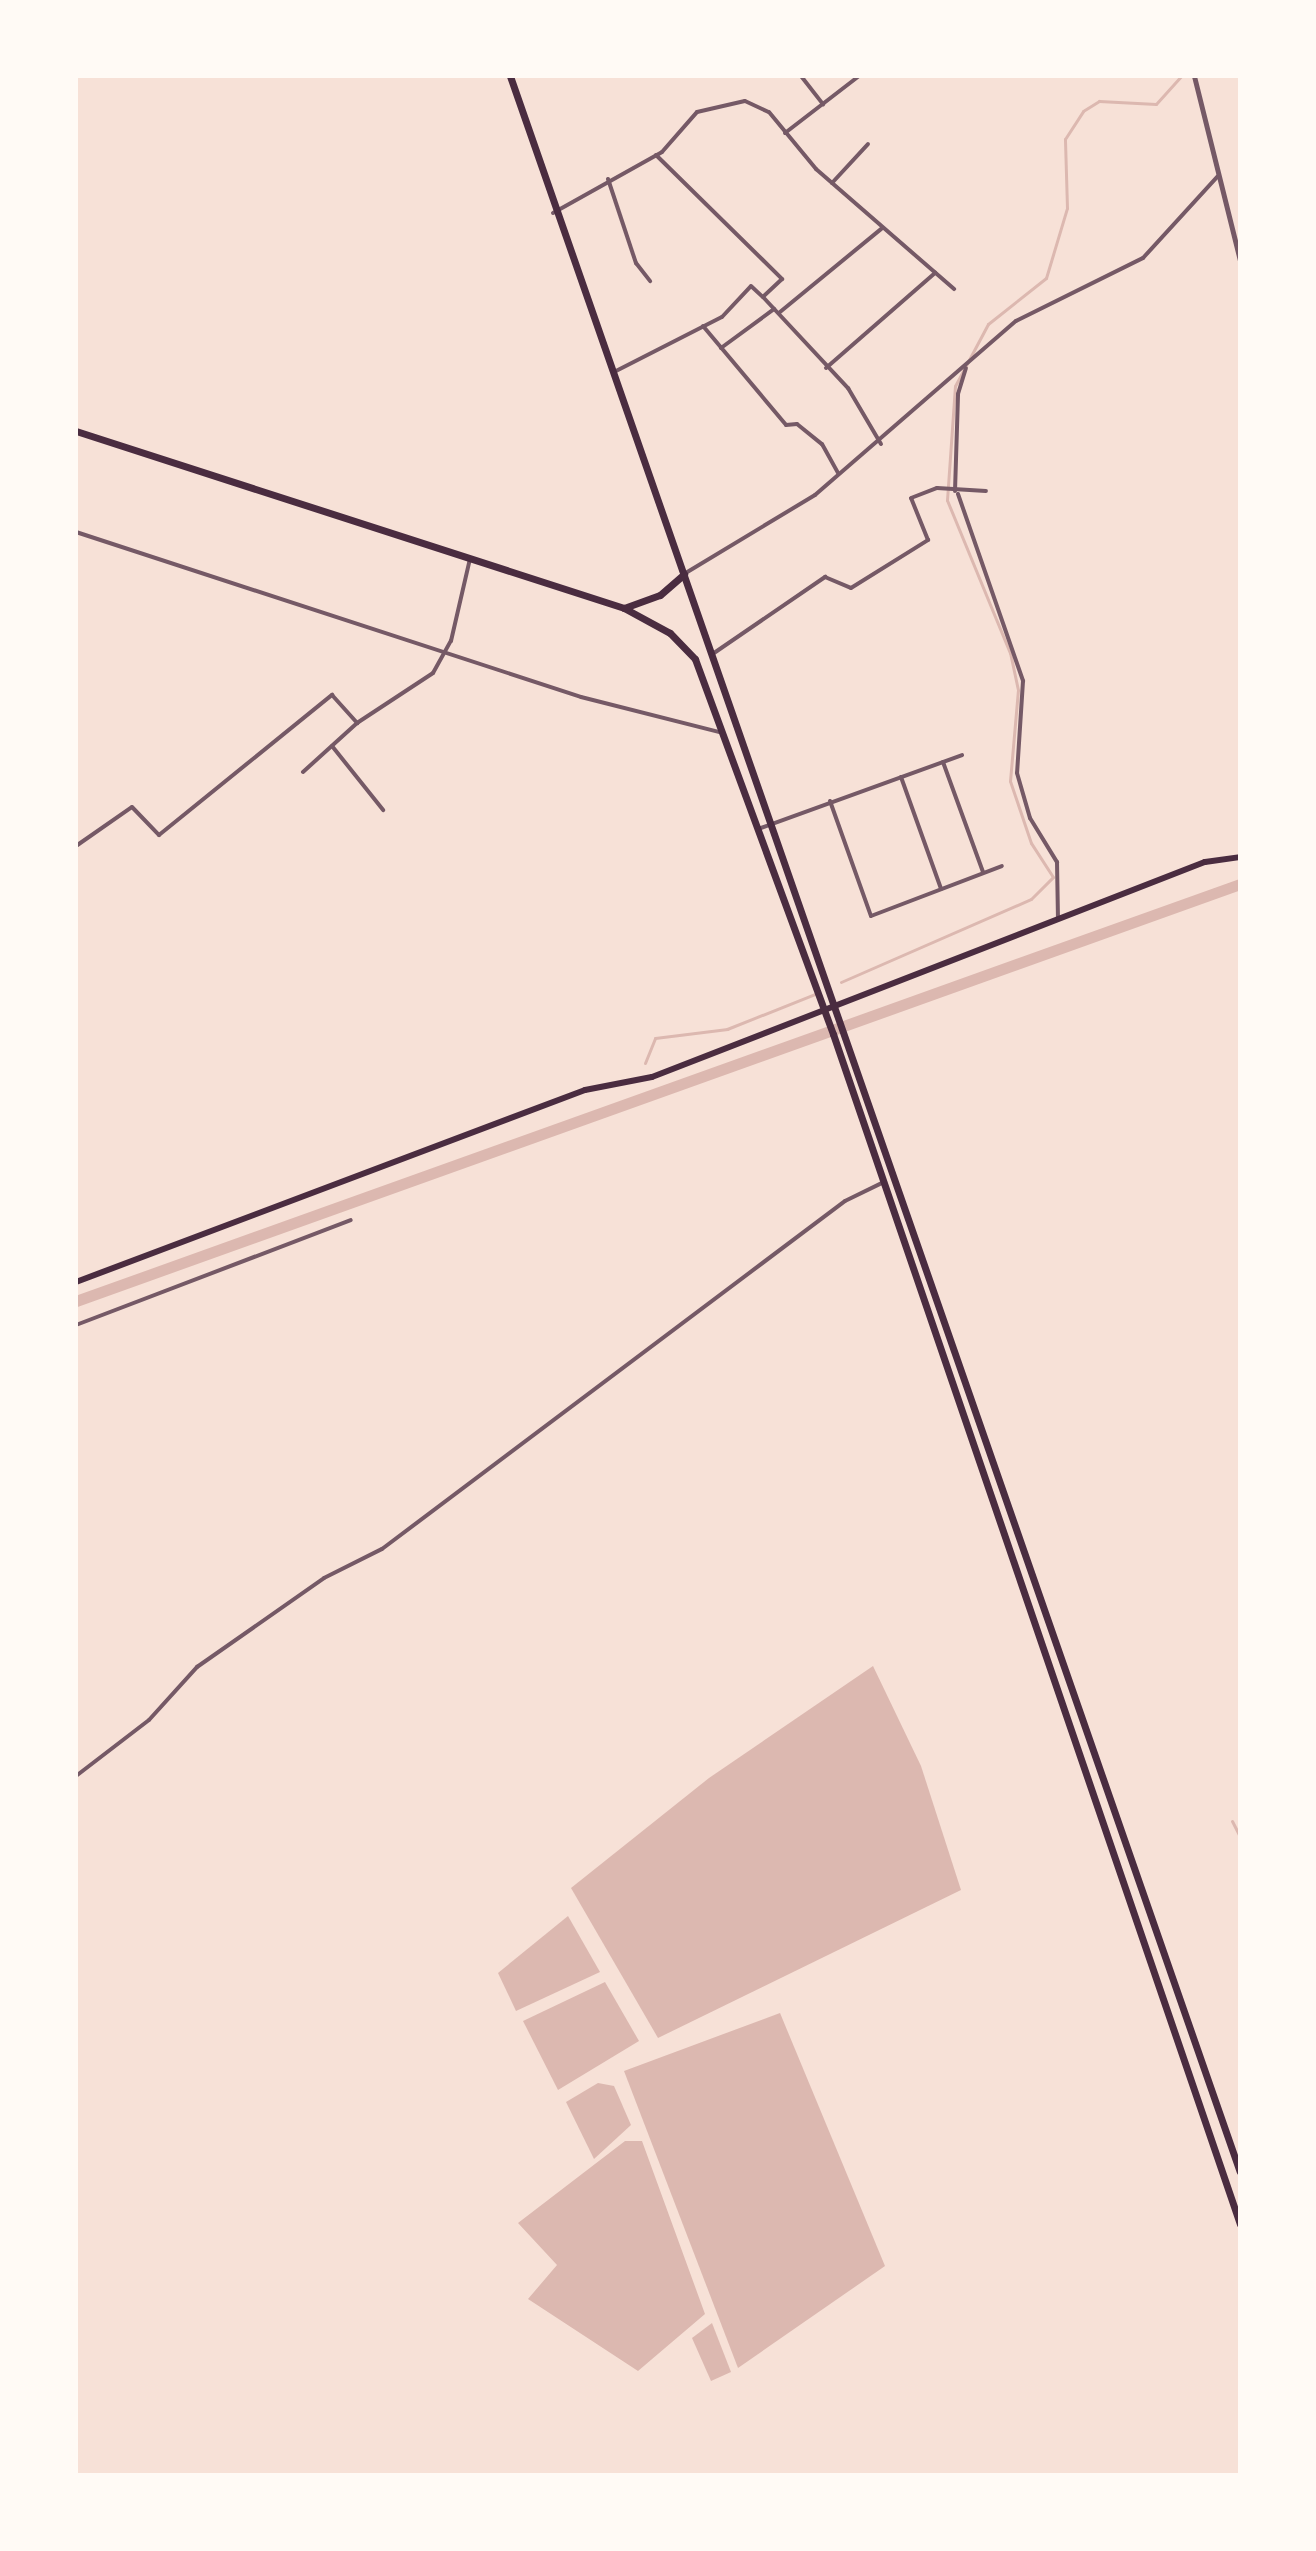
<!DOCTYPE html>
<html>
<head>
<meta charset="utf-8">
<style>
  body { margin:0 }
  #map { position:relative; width:1316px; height:2551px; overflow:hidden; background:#f7e1d7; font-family:"IBM Plex Sans",sans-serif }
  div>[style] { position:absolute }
  .water>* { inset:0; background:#dcb8b0 }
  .stream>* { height:3px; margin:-1.5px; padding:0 1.5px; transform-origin:1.5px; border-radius:1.5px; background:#dcb8b0 }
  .canal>* { height:11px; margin:-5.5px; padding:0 5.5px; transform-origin:5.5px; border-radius:5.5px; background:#dcb8b0 }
  .minor>* { height:4px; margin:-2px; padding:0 2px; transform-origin:2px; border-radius:2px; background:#755966 }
  .tertiary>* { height:5px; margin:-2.5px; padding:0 2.5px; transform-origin:2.5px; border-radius:2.5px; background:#755966 }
  .secondary>* { height:6px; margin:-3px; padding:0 3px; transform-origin:3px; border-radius:3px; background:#4a2c40 }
  .primary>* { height:7px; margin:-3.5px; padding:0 3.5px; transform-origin:3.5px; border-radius:3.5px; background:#4a2c40 }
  span { translate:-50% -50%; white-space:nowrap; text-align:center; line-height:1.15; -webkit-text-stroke:7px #fffaf5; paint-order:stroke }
  .frame { position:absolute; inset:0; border:78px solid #fffaf5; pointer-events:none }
</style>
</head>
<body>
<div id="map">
  <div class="water">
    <i style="clip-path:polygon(873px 1666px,921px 1766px,961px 1890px,658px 2038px,571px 1888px,709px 1778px)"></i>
    <i style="clip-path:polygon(568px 1916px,600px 1972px,516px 2011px,498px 1973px)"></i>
    <i style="clip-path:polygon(605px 1982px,639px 2041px,558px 2090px,523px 2021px)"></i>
    <i style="clip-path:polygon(780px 2013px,885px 2266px,738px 2368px,624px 2071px)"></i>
    <i style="clip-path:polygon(598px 2083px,614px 2086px,631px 2125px,594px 2159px,566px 2102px)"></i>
    <i style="clip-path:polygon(625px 2141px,642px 2141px,705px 2314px,638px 2371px,528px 2299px,557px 2265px,518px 2223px)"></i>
    <i style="clip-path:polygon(712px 2323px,731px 2372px,711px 2381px,692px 2338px)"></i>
  </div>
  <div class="stream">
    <i style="left:841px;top:982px;width:207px;rotate:-23.6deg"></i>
    <i style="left:1031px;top:899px;width:31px;rotate:-45deg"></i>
    <i style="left:1053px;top:877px;width:40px;rotate:-122.9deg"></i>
    <i style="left:1031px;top:843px;width:65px;rotate:-108.7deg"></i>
    <i style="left:1010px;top:781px;width:91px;rotate:-85deg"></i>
    <i style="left:1018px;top:690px;width:38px;rotate:-102deg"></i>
    <i style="left:1010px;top:653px;width:165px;rotate:-112.4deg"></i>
    <i style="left:947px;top:500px;width:114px;rotate:-86deg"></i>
    <i style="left:955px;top:386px;width:70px;rotate:-62deg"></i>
    <i style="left:988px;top:324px;width:74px;rotate:-38.4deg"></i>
    <i style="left:1046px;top:278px;width:73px;rotate:-73.3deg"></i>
    <i style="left:1067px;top:208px;width:69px;rotate:-91.7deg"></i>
    <i style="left:1065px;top:139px;width:33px;rotate:-57deg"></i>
    <i style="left:1083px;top:111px;width:19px;rotate:-32deg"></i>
    <i style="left:1099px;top:101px;width:57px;rotate:3deg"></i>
    <i style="left:1156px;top:104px;width:38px;rotate:-48deg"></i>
    <i style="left:645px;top:1063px;width:27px;rotate:-68deg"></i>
    <i style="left:655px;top:1038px;width:73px;rotate:-7.1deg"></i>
    <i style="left:727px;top:1029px;width:95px;rotate:-21.7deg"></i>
    <i style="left:1232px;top:1821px;width:18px;rotate:63deg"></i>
  </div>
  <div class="canal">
    <i style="left:76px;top:1301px;width:1236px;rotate:-19.71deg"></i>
  </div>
  <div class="minor">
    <i style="left:801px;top:76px;width:36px;rotate:52deg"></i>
    <i style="left:785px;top:133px;width:93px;rotate:-37.6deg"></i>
    <i style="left:656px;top:155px;width:177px;rotate:44.5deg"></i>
    <i style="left:782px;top:279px;width:26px;rotate:137deg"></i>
    <i style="left:763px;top:297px;width:125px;rotate:47deg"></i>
    <i style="left:848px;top:388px;width:65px;rotate:59.5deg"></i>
    <i style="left:608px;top:179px;width:89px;rotate:71.6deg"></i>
    <i style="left:636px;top:263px;width:23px;rotate:52deg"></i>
    <i style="left:832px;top:183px;width:53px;rotate:-47.3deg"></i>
    <i style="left:553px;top:213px;width:125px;rotate:-29.2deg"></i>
    <i style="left:662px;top:152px;width:53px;rotate:-48.8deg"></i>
    <i style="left:697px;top:112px;width:49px;rotate:-12.9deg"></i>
    <i style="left:745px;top:101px;width:26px;rotate:25deg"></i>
    <i style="left:769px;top:112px;width:74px;rotate:50.5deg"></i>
    <i style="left:816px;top:169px;width:183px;rotate:41deg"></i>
    <i style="left:780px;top:312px;width:131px;rotate:-39.4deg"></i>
    <i style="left:703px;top:326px;width:129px;rotate:50deg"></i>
    <i style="left:786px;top:425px;width:11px;rotate:-5deg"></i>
    <i style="left:797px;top:424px;width:32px;rotate:39deg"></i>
    <i style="left:822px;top:444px;width:33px;rotate:61deg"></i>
    <i style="left:721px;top:348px;width:66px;rotate:-36.3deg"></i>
    <i style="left:826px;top:368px;width:145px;rotate:-41.1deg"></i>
    <i style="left:614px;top:372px;width:121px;rotate:-27deg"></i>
    <i style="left:722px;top:317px;width:42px;rotate:-46.9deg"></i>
    <i style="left:751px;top:286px;width:16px;rotate:43deg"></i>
    <i style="left:955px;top:491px;width:97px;rotate:-88.2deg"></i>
    <i style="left:958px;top:394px;width:27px;rotate:-73deg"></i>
    <i style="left:958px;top:494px;width:198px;rotate:70.8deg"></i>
    <i style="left:1023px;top:681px;width:92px;rotate:93.7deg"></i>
    <i style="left:1017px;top:773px;width:47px;rotate:73.9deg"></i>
    <i style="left:1030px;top:818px;width:52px;rotate:58.5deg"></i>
    <i style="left:1057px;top:862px;width:55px;rotate:89deg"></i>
    <i style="left:76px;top:532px;width:531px;rotate:18.09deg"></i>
    <i style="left:581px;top:697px;width:146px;rotate:14.2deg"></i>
    <i style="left:684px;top:574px;width:153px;rotate:-31.1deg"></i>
    <i style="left:815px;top:495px;width:266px;rotate:-40.9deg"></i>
    <i style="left:1016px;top:321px;width:142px;rotate:-26.4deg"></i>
    <i style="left:1143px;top:258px;width:111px;rotate:-47.6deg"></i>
    <i style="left:714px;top:653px;width:135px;rotate:-34.4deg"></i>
    <i style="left:825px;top:577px;width:28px;rotate:23deg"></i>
    <i style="left:851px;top:588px;width:91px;rotate:-31.9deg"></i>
    <i style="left:928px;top:540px;width:45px;rotate:-112deg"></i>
    <i style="left:911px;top:498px;width:28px;rotate:-21deg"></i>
    <i style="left:937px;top:488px;width:49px;rotate:3.5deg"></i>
    <i style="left:332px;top:746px;width:82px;rotate:51.4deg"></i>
    <i style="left:943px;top:762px;width:117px;rotate:70deg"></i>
    <i style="left:303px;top:772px;width:73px;rotate:-42.2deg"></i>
    <i style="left:901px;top:777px;width:119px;rotate:70.3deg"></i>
    <i style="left:830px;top:801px;width:122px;rotate:70.4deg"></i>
    <i style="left:871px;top:916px;width:140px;rotate:-20.9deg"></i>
    <i style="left:758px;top:829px;width:217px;rotate:-19.9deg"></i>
    <i style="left:76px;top:846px;width:68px;rotate:-34.9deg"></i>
    <i style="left:132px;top:807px;width:39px;rotate:46deg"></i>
    <i style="left:159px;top:835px;width:223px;rotate:-39deg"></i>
    <i style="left:332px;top:695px;width:38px;rotate:48deg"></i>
    <i style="left:357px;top:723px;width:91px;rotate:-33.3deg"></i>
    <i style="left:433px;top:673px;width:37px;rotate:-61deg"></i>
    <i style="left:451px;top:641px;width:84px;rotate:-77deg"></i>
    <i style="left:76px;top:1325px;width:294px;rotate:-20.9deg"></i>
    <i style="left:76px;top:1776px;width:92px;rotate:-37.5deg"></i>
    <i style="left:149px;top:1720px;width:72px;rotate:-47.8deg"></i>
    <i style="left:197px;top:1667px;width:155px;rotate:-35deg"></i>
    <i style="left:324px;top:1578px;width:65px;rotate:-26.6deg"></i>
    <i style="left:382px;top:1549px;width:579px;rotate:-36.93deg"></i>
    <i style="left:845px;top:1201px;width:43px;rotate:-26deg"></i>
  </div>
  <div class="tertiary">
    <i style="left:1194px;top:76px;width:190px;rotate:76deg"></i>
  </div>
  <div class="secondary">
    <i style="left:76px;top:1282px;width:544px;rotate:-20.67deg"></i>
    <i style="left:585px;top:1090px;width:68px;rotate:-11deg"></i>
    <i style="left:652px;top:1077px;width:593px;rotate:-21.25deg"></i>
    <i style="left:1205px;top:862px;width:35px;rotate:-8deg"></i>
  </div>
  <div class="primary">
    <i style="left:510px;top:76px;width:2219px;rotate:70.8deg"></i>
    <i style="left:76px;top:431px;width:576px;rotate:17.9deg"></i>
    <i style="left:624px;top:608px;width:52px;rotate:28.5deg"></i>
    <i style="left:670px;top:633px;width:36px;rotate:46deg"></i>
    <i style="left:695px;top:659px;width:400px;rotate:69.8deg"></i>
    <i style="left:833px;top:1034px;width:1258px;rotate:71.12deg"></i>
    <i style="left:624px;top:608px;width:38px;rotate:-20deg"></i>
    <i style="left:660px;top:595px;width:32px;rotate:-41deg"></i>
  </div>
  <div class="frame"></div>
</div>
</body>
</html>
